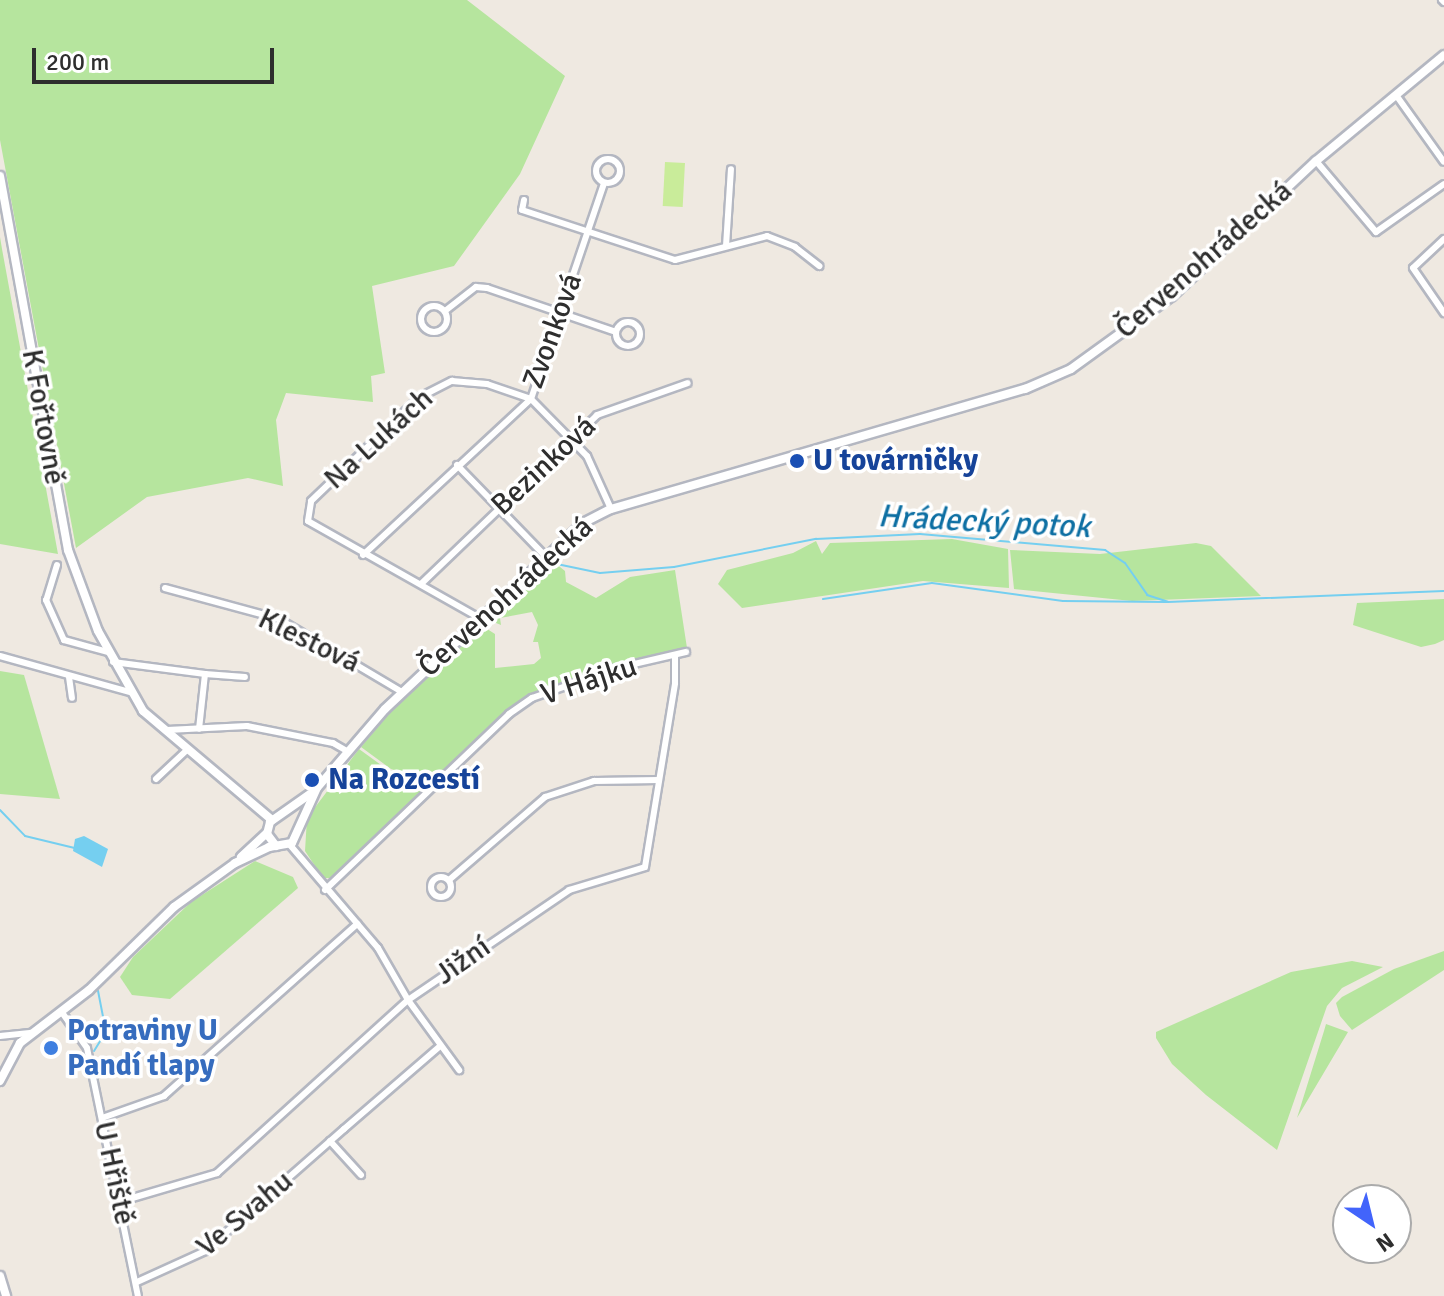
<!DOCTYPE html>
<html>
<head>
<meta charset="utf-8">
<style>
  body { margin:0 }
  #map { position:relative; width:1444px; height:1296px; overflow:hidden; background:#efe9e1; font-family:Signika,sans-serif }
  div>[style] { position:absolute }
  .green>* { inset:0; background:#b6e59e }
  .pitch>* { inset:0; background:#c9ec9a; transform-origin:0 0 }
  .water>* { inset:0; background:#75cff0 }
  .stream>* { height:2px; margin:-1px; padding:0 1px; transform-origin:1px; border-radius:1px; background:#75cff0 }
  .roads { filter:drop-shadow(2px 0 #b4b7c1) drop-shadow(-2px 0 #b4b7c1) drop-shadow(0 2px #b4b7c1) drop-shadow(0 -2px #b4b7c1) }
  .minor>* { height:6px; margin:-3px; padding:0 3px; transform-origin:3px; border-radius:3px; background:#fff }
  .minor>.ring { margin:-3px; padding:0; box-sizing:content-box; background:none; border:6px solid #fff; border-radius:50% }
  .tertiary>* { height:8px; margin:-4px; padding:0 4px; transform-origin:4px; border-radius:4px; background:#fff }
  .dots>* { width:22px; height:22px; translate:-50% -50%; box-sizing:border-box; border:4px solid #fff; border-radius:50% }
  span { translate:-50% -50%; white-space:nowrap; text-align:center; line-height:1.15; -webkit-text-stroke:7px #fff; paint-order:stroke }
  .street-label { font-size:30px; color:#2e2e2e }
  .transit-label { font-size:30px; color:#164399; font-weight:700 }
  .left { translate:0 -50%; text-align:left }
  .shop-label { font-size:30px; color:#366cbe; font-weight:700 }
  .water-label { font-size:32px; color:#0d6fa3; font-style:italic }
  .north { position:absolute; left:1332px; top:1184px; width:80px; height:80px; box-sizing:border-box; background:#fff; border:2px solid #ababab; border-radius:50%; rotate:145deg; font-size:22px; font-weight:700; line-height:32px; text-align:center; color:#2e2e2e }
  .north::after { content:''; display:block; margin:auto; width:28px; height:36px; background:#4264fb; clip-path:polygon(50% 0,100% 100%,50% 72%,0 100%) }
  .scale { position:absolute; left:32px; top:48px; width:242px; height:36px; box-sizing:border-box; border:4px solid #2e2e2e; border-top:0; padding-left:10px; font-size:24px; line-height:28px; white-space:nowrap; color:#2e2e2e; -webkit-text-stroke:6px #fff; paint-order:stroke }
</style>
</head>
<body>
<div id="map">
  <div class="green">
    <i style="clip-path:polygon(0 0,467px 0,565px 76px,520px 174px,454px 266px,372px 286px,385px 373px,371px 376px,373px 402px,286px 393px,276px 420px,283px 486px,248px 478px,147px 497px,76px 548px,0 140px)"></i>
    <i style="clip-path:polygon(0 237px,2px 249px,58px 554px,0 544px)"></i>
    <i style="clip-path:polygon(952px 539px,1008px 549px,1009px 588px,923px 581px,742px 608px,718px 584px,727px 570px,793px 553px,816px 541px,822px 554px,830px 543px)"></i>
    <i style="clip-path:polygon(1196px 543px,1211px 546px,1261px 596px,1132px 601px,1014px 589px,1010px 550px,1100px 554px)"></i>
    <i style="clip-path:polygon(555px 563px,565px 571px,566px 582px,596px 598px,630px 577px,675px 570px,687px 648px,549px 686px,511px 709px,432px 782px,391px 769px,361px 747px,402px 698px,484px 627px,495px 634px,495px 668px,534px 664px,541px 658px,538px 642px,533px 642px,538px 625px,532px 612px,500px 618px,501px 625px,491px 621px)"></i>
    <i style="clip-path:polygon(1444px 599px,1444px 640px,1435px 644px,1421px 647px,1353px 625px,1357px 603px)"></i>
    <i style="clip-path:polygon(0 671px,24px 675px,60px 799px,0 794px)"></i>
    <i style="clip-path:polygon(359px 749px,388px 770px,430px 785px,332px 878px,323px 878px,305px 851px,307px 818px)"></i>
    <i style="clip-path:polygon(255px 861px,293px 877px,298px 888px,170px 999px,132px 995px,120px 977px,133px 957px,191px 902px)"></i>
    <i style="clip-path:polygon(1444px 951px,1444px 970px,1352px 1030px,1340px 1016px,1336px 1003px,1342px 997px,1394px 969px)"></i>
    <i style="clip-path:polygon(1352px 961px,1383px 967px,1342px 988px,1327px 1006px,1277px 1150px,1206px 1095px,1172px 1064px,1156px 1038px,1156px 1032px,1291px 972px)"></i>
    <i style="clip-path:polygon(1326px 1024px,1348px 1032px,1297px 1118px,1324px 1031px)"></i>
  </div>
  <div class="pitch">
    <i style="left:665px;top:162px;width:20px;height:44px;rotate:3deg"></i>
  </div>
  <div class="water">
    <i style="clip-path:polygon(84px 836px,108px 849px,102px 867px,73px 851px,75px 839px)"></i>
  </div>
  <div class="stream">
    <i style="left:552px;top:563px;width:49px;rotate:11.8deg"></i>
    <i style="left:600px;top:573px;width:74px;rotate:-4.6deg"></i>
    <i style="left:674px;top:567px;width:145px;rotate:-11.2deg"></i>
    <i style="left:816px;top:539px;width:104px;rotate:-2.8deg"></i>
    <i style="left:920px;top:534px;width:186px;rotate:4.9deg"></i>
    <i style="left:1105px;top:550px;width:24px;rotate:33deg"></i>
    <i style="left:1125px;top:563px;width:39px;rotate:55deg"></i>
    <i style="left:1147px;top:595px;width:22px;rotate:18deg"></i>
    <i style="left:1168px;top:602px;width:276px;rotate:-2.3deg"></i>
    <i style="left:823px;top:599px;width:110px;rotate:-8.4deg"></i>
    <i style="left:932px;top:583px;width:132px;rotate:7.8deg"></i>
    <i style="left:1063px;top:601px;width:104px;rotate:0.6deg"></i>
    <i style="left:0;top:810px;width:36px;rotate:46deg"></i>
    <i style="left:25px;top:836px;width:51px;rotate:13.5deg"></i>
    <i style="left:94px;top:1051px;width:22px;rotate:-58deg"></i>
    <i style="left:106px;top:1032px;width:42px;rotate:-101deg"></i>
  </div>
  <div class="roads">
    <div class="minor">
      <i style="left:1442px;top:0;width:3px;rotate:45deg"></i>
      <i style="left:1396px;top:95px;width:82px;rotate:54.4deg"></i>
      <i class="ring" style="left:596px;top:159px;width:18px;height:18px"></i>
      <i style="left:1316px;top:161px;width:93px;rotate:49.8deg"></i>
      <i style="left:1376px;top:232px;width:83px;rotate:-35.2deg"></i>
      <i style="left:524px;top:200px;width:10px;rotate:101deg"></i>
      <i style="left:522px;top:210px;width:161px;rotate:18.1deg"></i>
      <i style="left:675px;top:260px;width:95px;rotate:-14.6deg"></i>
      <i style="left:767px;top:236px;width:30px;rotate:21deg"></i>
      <i style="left:795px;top:247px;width:31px;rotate:38deg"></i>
      <i style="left:1444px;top:239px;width:42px;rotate:136.9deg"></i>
      <i style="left:1413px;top:268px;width:55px;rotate:55.4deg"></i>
      <i style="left:726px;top:246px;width:77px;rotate:-86.3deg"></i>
      <i class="ring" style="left:421px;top:306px;width:20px;height:20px"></i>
      <i style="left:445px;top:311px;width:39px;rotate:-38deg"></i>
      <i style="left:476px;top:287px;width:11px;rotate:5deg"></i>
      <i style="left:487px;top:288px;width:136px;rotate:18.8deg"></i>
      <i class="ring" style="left:616px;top:322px;width:18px;height:18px"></i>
      <i style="left:457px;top:465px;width:131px;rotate:45.9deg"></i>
      <i style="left:363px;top:555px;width:229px;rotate:-42.9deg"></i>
      <i style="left:531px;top:399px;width:228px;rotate:-71.3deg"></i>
      <i style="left:57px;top:565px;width:37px;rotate:107deg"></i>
      <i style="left:46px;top:600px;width:44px;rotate:65.8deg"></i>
      <i style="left:64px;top:640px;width:46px;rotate:15.3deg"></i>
      <i style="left:421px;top:584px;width:244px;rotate:-43.8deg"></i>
      <i style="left:597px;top:415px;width:96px;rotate:-19.4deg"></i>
      <i style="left:165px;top:588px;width:118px;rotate:15.2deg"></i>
      <i style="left:279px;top:619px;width:143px;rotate:30.7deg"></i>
      <i style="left:483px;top:620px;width:201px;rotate:-150.5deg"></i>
      <i style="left:308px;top:521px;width:20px;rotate:-81deg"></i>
      <i style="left:311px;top:501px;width:151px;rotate:-43.7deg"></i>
      <i style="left:420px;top:397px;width:36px;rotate:-27deg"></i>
      <i style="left:452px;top:381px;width:35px;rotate:5deg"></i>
      <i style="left:487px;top:384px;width:46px;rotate:18.8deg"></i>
      <i style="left:531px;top:399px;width:80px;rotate:45.5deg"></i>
      <i style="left:587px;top:456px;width:58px;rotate:65.6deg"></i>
      <i style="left:0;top:656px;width:135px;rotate:15.5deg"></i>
      <i style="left:113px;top:662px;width:93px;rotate:7.4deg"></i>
      <i style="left:205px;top:674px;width:55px;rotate:96.2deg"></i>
      <i style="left:205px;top:674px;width:40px;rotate:4.3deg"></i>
      <i style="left:69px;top:677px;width:21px;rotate:82deg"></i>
      <i style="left:167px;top:730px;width:80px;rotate:-2.9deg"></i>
      <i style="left:247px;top:726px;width:88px;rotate:11.2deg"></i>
      <i style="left:333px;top:743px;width:16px;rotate:30deg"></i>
      <i style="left:156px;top:779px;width:44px;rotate:-43.2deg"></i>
      <i style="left:290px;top:845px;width:135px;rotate:49.5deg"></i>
      <i style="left:378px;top:948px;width:60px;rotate:60deg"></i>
      <i style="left:408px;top:1000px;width:87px;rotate:53.9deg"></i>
      <i class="ring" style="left:431px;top:877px;width:14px;height:14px"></i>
      <i style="left:449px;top:880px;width:127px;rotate:-40.8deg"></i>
      <i style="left:545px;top:797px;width:52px;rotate:-18.1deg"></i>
      <i style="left:594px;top:781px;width:65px;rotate:-0.9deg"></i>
      <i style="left:325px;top:890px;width:255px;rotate:-43.7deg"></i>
      <i style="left:509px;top:714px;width:28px;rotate:-35deg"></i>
      <i style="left:532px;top:698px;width:90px;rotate:-19.4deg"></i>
      <i style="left:617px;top:668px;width:71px;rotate:-13.1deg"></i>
      <i style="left:61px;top:1011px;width:45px;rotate:54.9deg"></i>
      <i style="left:87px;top:1048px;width:253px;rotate:78.4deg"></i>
      <i style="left:0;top:1036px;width:30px;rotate:-6deg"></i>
      <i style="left:102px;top:1118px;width:66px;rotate:-19.5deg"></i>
      <i style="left:164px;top:1096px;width:259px;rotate:-41.7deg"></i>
      <i style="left:344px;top:1129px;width:127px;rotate:-40.8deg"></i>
      <i style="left:330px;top:1141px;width:46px;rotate:47.6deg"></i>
      <i style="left:122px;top:1201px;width:99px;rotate:-16.4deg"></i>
      <i style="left:217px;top:1173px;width:258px;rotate:-42.2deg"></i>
      <i style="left:408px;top:1000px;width:195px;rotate:-34.3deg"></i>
      <i style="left:569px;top:890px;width:79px;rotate:-16.8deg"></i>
      <i style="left:645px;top:867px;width:186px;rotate:-80.7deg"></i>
      <i style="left:675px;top:683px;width:28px;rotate:-90deg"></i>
      <i style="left:137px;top:1282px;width:75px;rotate:-24.5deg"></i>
      <i style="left:205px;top:1251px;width:185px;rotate:-41.3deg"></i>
    </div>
    <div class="tertiary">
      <i style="left:0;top:176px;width:380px;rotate:79.7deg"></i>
      <i style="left:68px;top:550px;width:86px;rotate:69.7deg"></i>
      <i style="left:98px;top:631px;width:92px;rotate:60.6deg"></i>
      <i style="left:143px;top:711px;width:169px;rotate:40.2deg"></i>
      <i style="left:276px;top:846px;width:15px;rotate:-127deg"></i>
      <i style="left:267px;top:834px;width:12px;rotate:-76deg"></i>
      <i style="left:270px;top:822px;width:49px;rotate:-35deg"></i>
      <i style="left:241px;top:857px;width:35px;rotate:-43deg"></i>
      <i style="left:0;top:1081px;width:43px;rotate:-62.2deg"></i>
      <i style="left:20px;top:1043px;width:87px;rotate:-37.5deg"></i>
      <i style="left:89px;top:990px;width:119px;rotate:-44.3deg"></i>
      <i style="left:174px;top:907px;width:75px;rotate:-35.8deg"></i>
      <i style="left:235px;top:863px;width:38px;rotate:-25deg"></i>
      <i style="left:269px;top:847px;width:23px;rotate:-10deg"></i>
      <i style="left:292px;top:843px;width:60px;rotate:-65.6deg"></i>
      <i style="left:317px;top:788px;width:104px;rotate:-49.3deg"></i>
      <i style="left:385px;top:709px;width:272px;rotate:-43.2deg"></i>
      <i style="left:583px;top:523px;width:31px;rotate:-27deg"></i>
      <i style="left:611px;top:509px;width:431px;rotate:-16.2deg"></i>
      <i style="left:1025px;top:389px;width:50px;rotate:-23.5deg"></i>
      <i style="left:1071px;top:369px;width:125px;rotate:-35.9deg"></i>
      <i style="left:1172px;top:296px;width:197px;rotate:-43.2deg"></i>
      <i style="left:1316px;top:161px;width:166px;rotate:-39.6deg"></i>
      <i style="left:0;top:1276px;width:21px;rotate:73deg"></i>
    </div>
  </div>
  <div class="dots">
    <i style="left:797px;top:461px;background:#1a4fb4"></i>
    <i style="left:312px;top:780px;background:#1a4fb4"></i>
    <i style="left:51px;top:1048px;background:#3f7fe0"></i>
  </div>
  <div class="street-label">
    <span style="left:1204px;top:260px;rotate:-41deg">Červenohrádecká</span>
    <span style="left:553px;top:331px;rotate:-70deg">Zvonková</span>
    <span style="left:43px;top:417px;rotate:80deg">K Fořtovně</span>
    <span style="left:379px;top:439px;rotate:-42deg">Na Lukách</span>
    <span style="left:544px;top:466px;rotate:-43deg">Bezinková</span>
    <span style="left:506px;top:597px;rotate:-42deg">Červenohrádecká</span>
    <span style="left:309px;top:641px;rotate:26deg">Klestová</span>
    <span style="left:589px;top:681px;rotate:-18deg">V Hájku</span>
    <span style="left:463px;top:961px;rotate:-35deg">Jižní</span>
    <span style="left:114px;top:1173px;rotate:78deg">U Hřiště</span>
    <span style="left:245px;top:1214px;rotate:-40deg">Ve Svahu</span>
  </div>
  <div class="transit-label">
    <span class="left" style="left:813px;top:461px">U továrničky</span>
    <span class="left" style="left:328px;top:780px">Na Rozcestí</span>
  </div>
  <div class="shop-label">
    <span class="left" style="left:67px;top:1048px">Potraviny U<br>Pandí tlapy</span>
  </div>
  <div class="water-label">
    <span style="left:984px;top:522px;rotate:3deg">Hrádecký potok</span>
  </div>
  <div class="north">N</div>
  <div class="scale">200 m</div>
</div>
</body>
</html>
